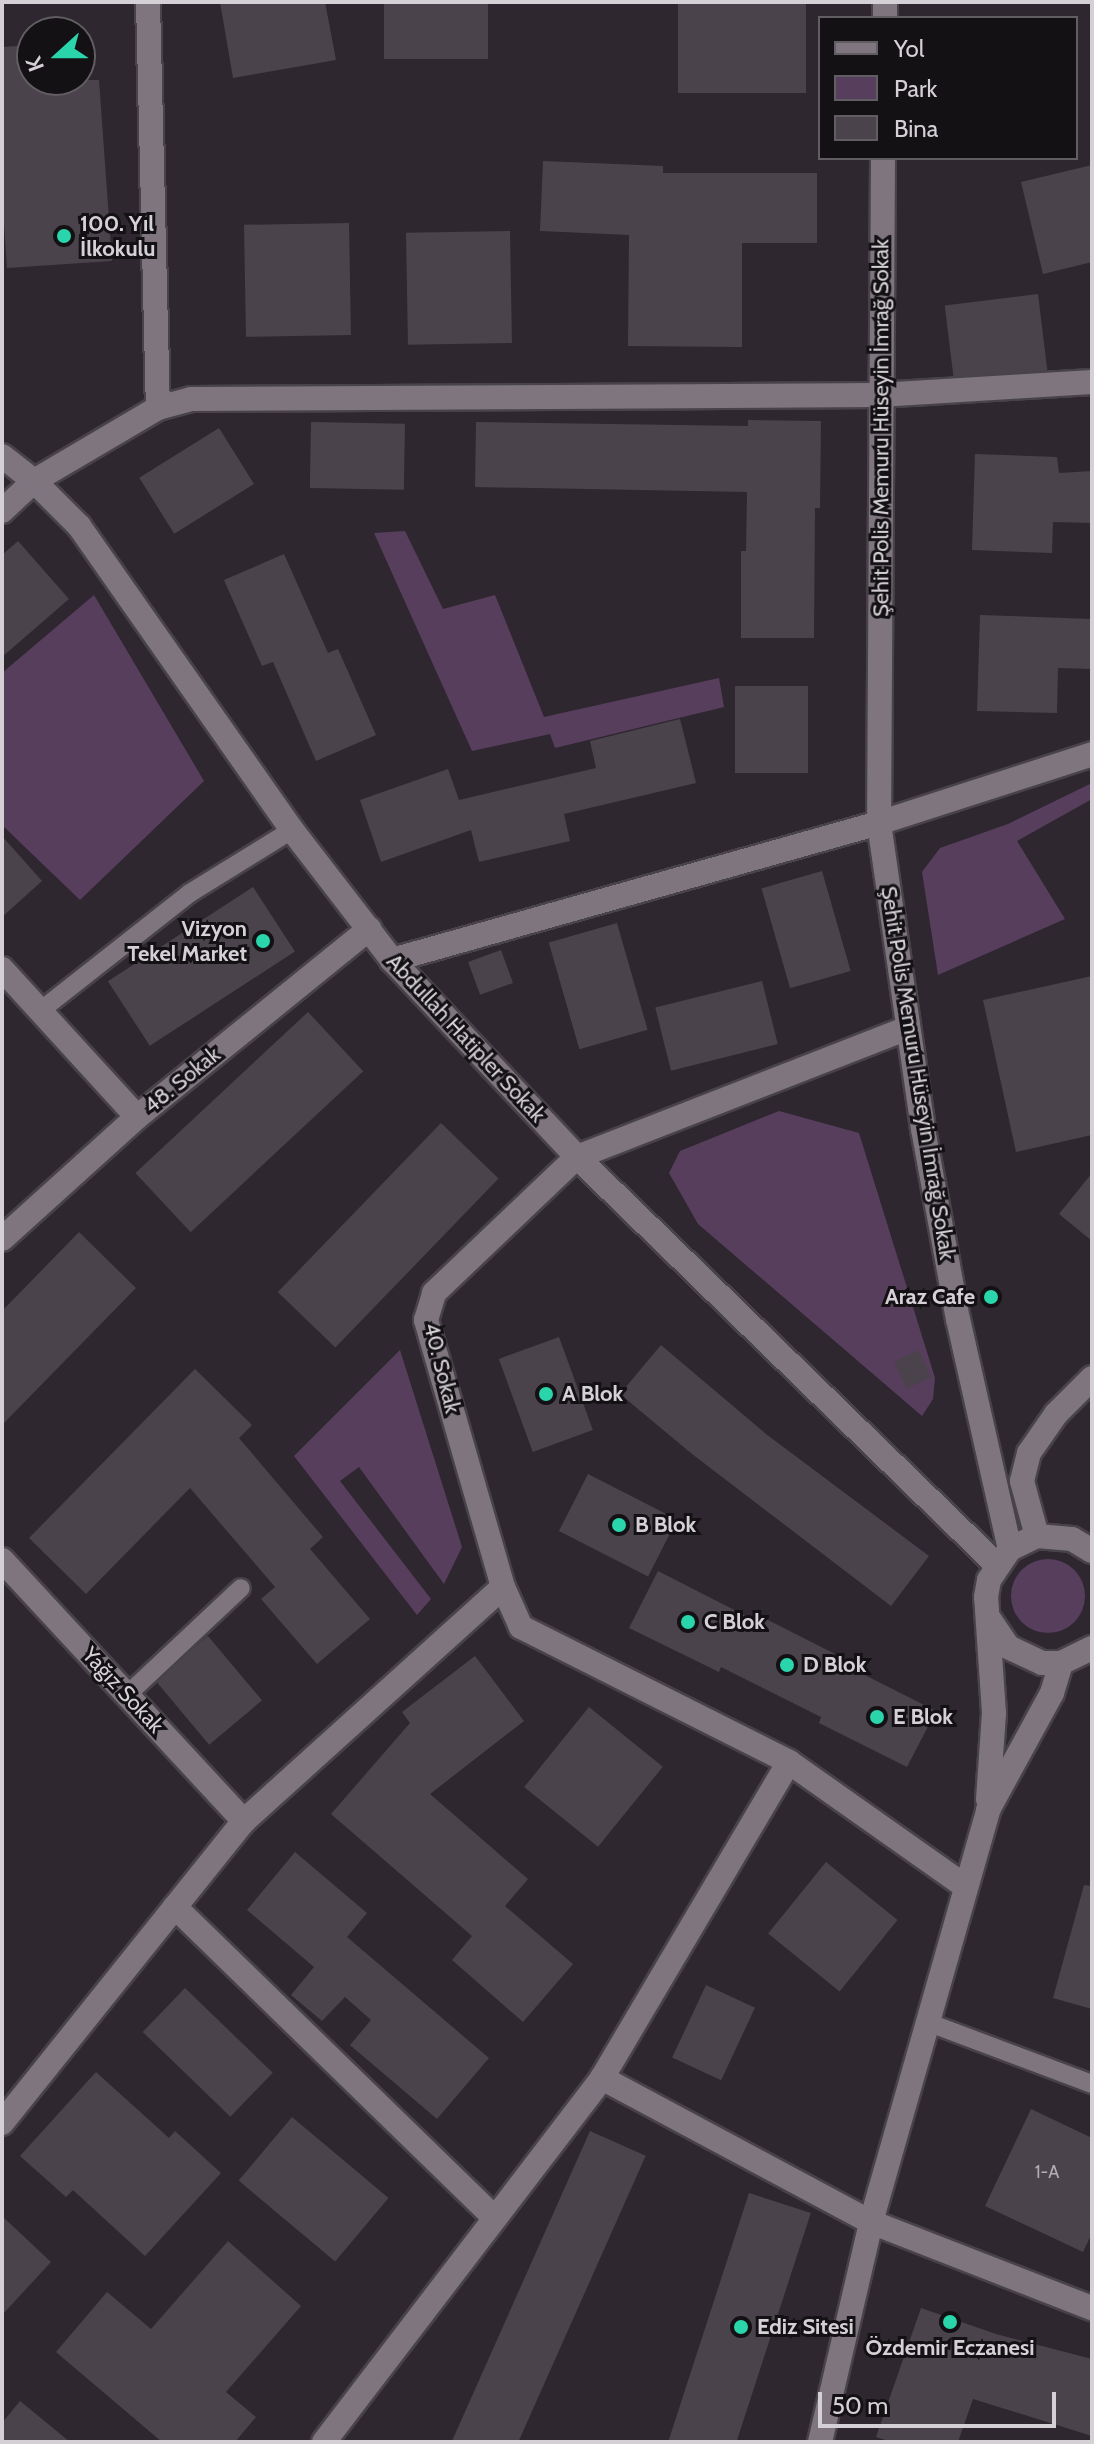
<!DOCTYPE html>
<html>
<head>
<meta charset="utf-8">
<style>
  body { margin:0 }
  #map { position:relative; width:1094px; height:2444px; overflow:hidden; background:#2e272f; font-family:Cabin,sans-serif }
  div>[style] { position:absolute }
  .green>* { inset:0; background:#583e5d }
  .round { border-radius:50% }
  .building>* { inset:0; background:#4b434c; transform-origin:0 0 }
  .roads { filter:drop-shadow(2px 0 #484249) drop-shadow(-2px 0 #484249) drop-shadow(0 2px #484249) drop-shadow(0 -2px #484249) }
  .service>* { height:18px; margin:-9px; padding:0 9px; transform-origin:9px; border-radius:9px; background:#7e757f }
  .minor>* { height:24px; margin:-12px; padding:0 12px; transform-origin:12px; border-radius:12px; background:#7e757f }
  .dots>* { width:22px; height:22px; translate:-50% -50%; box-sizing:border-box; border:4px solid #141115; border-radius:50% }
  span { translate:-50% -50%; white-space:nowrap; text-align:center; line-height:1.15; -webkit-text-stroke:6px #141115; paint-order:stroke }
  .number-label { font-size:18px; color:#b2adb4 }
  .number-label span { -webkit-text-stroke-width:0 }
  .poi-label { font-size:22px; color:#d5d0d6; font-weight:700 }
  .left { translate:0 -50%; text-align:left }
  .right { translate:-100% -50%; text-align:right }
  .street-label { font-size:22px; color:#d5d0d6 }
  .frame { position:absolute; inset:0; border:4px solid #d5d0d6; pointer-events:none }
  .legend { position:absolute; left:818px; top:16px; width:260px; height:144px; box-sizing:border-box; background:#141115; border:2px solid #615d62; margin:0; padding:10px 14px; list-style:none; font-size:24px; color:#d5d0d6 }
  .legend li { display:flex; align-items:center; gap:16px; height:40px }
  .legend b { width:40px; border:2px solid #615d62 }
  .north { position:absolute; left:16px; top:16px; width:80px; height:80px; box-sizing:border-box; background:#141115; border:2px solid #615d62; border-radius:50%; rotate:249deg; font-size:22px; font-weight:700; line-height:32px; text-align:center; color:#d5d0d6 }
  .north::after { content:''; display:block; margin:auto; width:28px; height:36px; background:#2ad5ac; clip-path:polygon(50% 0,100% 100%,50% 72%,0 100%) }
  .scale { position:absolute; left:818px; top:2392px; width:238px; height:36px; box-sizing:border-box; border:4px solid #d5d0d6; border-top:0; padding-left:10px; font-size:24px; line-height:28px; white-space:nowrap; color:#d5d0d6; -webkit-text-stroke:6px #141115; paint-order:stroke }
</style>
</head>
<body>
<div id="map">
  <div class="green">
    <i style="clip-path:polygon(405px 531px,443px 609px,495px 595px,544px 717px,719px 678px,724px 707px,555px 748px,550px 734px,472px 751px,374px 533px)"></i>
    <i style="clip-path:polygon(94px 595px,204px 781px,80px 900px,2px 825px,2px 673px)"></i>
    <i style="clip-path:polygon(1092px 783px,1092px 799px,1017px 841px,1065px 919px,938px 975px,922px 872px,940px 848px,1008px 824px)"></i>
    <i style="clip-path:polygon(779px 1111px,859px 1133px,935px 1378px,933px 1399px,922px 1416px,698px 1224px,669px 1173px,680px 1151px)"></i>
    <i style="clip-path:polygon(400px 1350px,462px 1547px,444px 1584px,359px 1467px,340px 1481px,431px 1599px,417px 1615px,294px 1456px)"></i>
    <i class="round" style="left:1011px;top:1559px;width:74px;height:74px"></i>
  </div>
  <div class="building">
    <i style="clip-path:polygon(220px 2px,325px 2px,336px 60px,233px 78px)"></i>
    <i style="left:384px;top:2px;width:104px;height:57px"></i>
    <i style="left:678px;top:2px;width:128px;height:91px"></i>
    <i style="clip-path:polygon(32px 45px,32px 80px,99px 80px,112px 261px,7px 268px,2px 194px,2px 47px)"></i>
    <i style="clip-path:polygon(543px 161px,663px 166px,663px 173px,817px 173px,817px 243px,742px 243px,742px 347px,628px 346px,629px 235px,540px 231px)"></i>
    <i style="clip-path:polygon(1092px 165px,1092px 262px,1043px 274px,1021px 182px)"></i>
    <i style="left:349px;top:223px;width:112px;height:105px;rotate:89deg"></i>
    <i style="left:510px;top:231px;width:112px;height:104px;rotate:89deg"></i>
    <i style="left:1038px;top:294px;width:77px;height:94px;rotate:83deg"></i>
    <i style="clip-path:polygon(748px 420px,821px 421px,820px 508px,815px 508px,814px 638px,741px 638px,741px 551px,746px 551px,747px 492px,475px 487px,476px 422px,748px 426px)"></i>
    <i style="left:311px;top:422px;width:94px;height:66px;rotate:1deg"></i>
    <i style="left:219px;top:428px;width:66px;height:94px;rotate:58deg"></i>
    <i style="clip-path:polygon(975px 454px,1057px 457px,1059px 473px,1092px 471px,1092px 523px,1053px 522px,1052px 553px,972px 550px)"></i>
    <i style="clip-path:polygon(18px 541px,69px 599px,2px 657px,2px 555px)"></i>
    <i style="clip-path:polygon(284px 554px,328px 653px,338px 649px,376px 735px,316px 761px,273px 662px,262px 666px,224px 580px)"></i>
    <i style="clip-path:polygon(980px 615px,1092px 619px,1092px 669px,1058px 668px,1057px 713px,977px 711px)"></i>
    <i style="left:735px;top:686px;width:73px;height:87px"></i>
    <i style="clip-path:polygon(680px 719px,696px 783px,564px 814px,570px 841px,479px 862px,471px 830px,381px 862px,360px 800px,448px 769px,459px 800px,596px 768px,590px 741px)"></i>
    <i style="clip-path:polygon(2px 836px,42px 881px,2px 917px)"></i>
    <i style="left:822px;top:871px;width:104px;height:63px;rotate:74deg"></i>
    <i style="left:253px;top:887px;width:77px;height:173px;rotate:57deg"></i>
    <i style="left:617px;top:923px;width:111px;height:71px;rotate:74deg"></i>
    <i style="left:501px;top:950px;width:35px;height:35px;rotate:70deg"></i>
    <i style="clip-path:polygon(1092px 976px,1092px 1135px,1016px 1152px,983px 1000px)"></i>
    <i style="left:762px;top:981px;width:65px;height:110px;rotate:76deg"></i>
    <i style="left:308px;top:1012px;width:81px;height:236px;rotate:47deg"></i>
    <i style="left:441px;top:1123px;width:80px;height:235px;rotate:44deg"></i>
    <i style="clip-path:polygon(1092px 1173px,1092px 1241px,1059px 1214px)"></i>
    <i style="clip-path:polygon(79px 1232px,136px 1288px,2px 1425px,2px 1311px)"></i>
    <i style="left:559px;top:1337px;width:99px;height:64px;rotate:70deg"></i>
    <i style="clip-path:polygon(661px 1345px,766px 1434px,929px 1556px,891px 1606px,692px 1454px,620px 1394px)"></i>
    <i style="left:919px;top:1350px;width:30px;height:27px;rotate:66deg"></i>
    <i style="clip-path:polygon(195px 1369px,252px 1425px,239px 1438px,323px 1537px,310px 1549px,370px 1619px,317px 1664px,261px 1599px,275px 1587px,190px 1488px,86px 1594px,29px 1538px)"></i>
    <i style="left:588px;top:1474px;width:100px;height:64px;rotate:27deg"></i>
    <i style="clip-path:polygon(658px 1571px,754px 1620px,756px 1614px,845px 1659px,843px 1664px,936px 1711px,907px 1767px,819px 1723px,821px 1717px,721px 1667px,719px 1672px,629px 1628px)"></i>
    <i style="left:208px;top:1636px;width:84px;height:69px;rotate:50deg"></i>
    <i style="clip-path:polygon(475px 1656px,524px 1721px,430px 1794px,528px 1879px,505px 1906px,573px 1964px,523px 2022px,452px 1960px,472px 1936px,331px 1814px,410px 1723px,402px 1712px)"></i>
    <i style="left:589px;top:1707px;width:95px;height:103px;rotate:39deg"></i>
    <i style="clip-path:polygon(295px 1852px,367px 1913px,347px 1937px,489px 2058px,437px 2119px,350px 2045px,371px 2020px,345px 1997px,322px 2021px,291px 1995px,314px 1967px,247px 1910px)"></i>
    <i style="left:826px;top:1862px;width:92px;height:92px;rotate:39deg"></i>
    <i style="clip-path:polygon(1084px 1885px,1092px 1886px,1092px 2009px,1053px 1998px)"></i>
    <i style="left:706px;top:1985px;width:54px;height:80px;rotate:25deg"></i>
    <i style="left:185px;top:1988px;width:122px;height:61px;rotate:44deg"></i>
    <i style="clip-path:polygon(96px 2072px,169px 2138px,175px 2131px,221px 2173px,145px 2256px,73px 2190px,66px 2197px,20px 2156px)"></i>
    <i style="clip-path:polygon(1031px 2109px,1092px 2138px,1092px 2233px,1083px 2252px,985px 2206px)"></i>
    <i style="left:292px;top:2117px;width:126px;height:83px;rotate:40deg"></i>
    <i style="left:590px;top:2131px;width:61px;height:339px;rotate:24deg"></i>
    <i style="left:749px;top:2193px;width:65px;height:261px;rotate:18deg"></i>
    <i style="clip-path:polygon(2px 2216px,51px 2262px,2px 2315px)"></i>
    <i style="clip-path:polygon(228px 2241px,301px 2306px,226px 2392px,256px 2417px,235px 2442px,162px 2442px,56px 2352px,107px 2292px,151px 2329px)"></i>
    <i style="clip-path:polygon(921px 2308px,996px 2334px,1092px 2359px,1092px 2436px,973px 2399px,958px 2442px,892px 2442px,876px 2437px)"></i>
    <i style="clip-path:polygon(20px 2401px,70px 2442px,2px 2442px,2px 2423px)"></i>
  </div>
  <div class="roads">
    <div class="service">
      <i style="left:40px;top:1011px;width:191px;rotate:-38.2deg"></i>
      <i style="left:190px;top:893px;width:120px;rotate:-31.7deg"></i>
      <i style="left:127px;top:1695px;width:156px;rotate:-43.2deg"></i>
      <i style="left:927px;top:2022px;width:176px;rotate:20.6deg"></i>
    </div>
    <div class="minor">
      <i style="left:148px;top:2px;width:406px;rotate:88.6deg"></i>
      <i style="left:885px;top:18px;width:16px;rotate:-90deg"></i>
      <i style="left:883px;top:158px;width:665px;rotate:90.34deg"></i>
      <i style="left:879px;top:823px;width:309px;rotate:81.8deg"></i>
      <i style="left:923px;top:1129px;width:193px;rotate:79.6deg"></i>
      <i style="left:958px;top:1319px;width:236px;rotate:77.3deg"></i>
      <i style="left:2px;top:456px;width:41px;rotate:38deg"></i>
      <i style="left:34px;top:481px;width:64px;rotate:45deg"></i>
      <i style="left:79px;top:526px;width:371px;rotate:55deg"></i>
      <i style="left:292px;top:830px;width:164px;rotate:52.4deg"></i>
      <i style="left:392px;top:960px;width:270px;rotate:46.8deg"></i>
      <i style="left:577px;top:1157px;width:584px;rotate:44.17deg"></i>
      <i style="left:2px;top:511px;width:44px;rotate:-43.2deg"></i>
      <i style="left:34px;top:481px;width:144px;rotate:-30.5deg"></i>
      <i style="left:158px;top:408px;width:34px;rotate:-15deg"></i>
      <i style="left:191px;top:399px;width:688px;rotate:-0.33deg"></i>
      <i style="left:879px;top:395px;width:213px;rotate:-3.5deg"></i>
      <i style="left:392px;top:960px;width:506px;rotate:-15.71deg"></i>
      <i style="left:879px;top:823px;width:224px;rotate:-17.9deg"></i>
      <i style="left:2px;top:969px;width:200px;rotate:47.6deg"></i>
      <i style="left:2px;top:1239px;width:182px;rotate:-42.1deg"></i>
      <i style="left:137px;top:1117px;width:299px;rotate:-39deg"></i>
      <i style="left:1037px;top:1536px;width:57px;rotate:-105.3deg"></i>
      <i style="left:1022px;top:1481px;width:29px;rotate:-76deg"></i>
      <i style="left:1029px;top:1453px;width:47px;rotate:-55.3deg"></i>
      <i style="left:1056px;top:1414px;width:51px;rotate:-45deg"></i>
      <i style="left:2px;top:1560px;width:356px;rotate:47.2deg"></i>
      <i style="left:503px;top:1587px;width:278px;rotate:-106.1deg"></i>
      <i style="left:426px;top:1320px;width:28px;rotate:-73deg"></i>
      <i style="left:434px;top:1293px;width:197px;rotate:-43.6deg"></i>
      <i style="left:577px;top:1157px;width:353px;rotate:-21.3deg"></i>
      <i style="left:990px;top:1620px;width:32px;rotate:56deg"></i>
      <i style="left:1008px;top:1647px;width:38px;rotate:25deg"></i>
      <i style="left:1042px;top:1663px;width:19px"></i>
      <i style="left:1061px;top:1663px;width:34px;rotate:-26deg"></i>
      <i style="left:988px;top:1799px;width:86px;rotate:-86deg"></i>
      <i style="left:994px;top:1713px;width:116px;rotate:-93.9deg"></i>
      <i style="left:986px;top:1597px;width:17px;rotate:-80deg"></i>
      <i style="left:989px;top:1580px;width:37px;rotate:-56deg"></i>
      <i style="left:1010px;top:1549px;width:30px;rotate:-26deg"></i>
      <i style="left:1037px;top:1536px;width:35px;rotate:5deg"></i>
      <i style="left:1072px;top:1539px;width:23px;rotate:31deg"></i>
      <i style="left:175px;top:1907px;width:446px;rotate:44.2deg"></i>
      <i style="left:602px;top:2078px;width:305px;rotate:28.2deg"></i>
      <i style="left:871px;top:2222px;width:237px;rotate:21.3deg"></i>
      <i style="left:2px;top:2123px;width:387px;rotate:-51.3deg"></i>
      <i style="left:244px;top:1821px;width:349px;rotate:-42.1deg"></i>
      <i style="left:503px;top:1587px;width:44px;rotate:65.8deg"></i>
      <i style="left:521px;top:1627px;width:300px;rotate:26.7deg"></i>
      <i style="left:789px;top:1762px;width:215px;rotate:35.2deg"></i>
      <i style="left:324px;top:2442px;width:458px;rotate:-52.6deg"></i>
      <i style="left:602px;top:2078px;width:367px;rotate:-59.4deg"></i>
      <i style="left:820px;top:2442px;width:226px;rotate:-76.9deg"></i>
      <i style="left:871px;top:2222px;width:428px;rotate:-74.1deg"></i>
      <i style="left:988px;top:1810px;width:133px;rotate:-61.3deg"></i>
      <i style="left:1052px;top:1693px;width:31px;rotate:-73deg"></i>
    </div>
  </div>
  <div class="dots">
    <i style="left:64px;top:236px;background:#2ad5ac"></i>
    <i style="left:263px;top:941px;background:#2ad5ac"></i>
    <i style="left:991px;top:1297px;background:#2ad5ac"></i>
    <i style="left:546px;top:1394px;background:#2ad5ac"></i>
    <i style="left:619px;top:1525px;background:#2ad5ac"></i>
    <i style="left:688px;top:1622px;background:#2ad5ac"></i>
    <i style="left:787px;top:1665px;background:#2ad5ac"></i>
    <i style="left:877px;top:1717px;background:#2ad5ac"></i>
    <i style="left:950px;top:2322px;background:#2ad5ac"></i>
    <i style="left:741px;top:2327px;background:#2ad5ac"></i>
  </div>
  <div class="number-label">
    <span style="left:1047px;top:2172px">1-A</span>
  </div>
  <div class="poi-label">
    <span class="left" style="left:80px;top:236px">100. Yıl<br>İlkokulu</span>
    <span class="right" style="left:247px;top:941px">Vizyon<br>Tekel Market</span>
    <span class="right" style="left:975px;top:1297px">Araz Cafe</span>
    <span class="left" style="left:562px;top:1394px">A Blok</span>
    <span class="left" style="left:635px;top:1525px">B Blok</span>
    <span class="left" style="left:704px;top:1622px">C Blok</span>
    <span class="left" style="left:803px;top:1665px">D Blok</span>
    <span class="left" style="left:893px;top:1717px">E Blok</span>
    <span class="left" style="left:757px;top:2327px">Ediz Sitesi</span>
    <span style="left:950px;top:2348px">Özdemir Eczanesi</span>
  </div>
  <div class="street-label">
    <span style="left:881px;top:428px;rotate:-90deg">Şehit Polis Memuru Hüseyin İmrağ Sokak</span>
    <span style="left:466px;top:1038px;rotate:47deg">Abdullah Hatipler Sokak</span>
    <span style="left:918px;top:1073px;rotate:81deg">Şehit Polis Memuru Hüseyin İmrağ Sokak</span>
    <span style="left:182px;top:1080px;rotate:-39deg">48. Sokak</span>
    <span style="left:442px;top:1368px;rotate:76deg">40. Sokak</span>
    <span style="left:123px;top:1690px;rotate:47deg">Yağız Sokak</span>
  </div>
  <div class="frame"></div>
  <ul class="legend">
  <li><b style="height:10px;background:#7e757f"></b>Yol</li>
  <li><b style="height:22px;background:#583e5d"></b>Park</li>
  <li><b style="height:22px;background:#4b434c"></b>Bina</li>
  </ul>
  <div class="north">K</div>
  <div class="scale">50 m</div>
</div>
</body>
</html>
